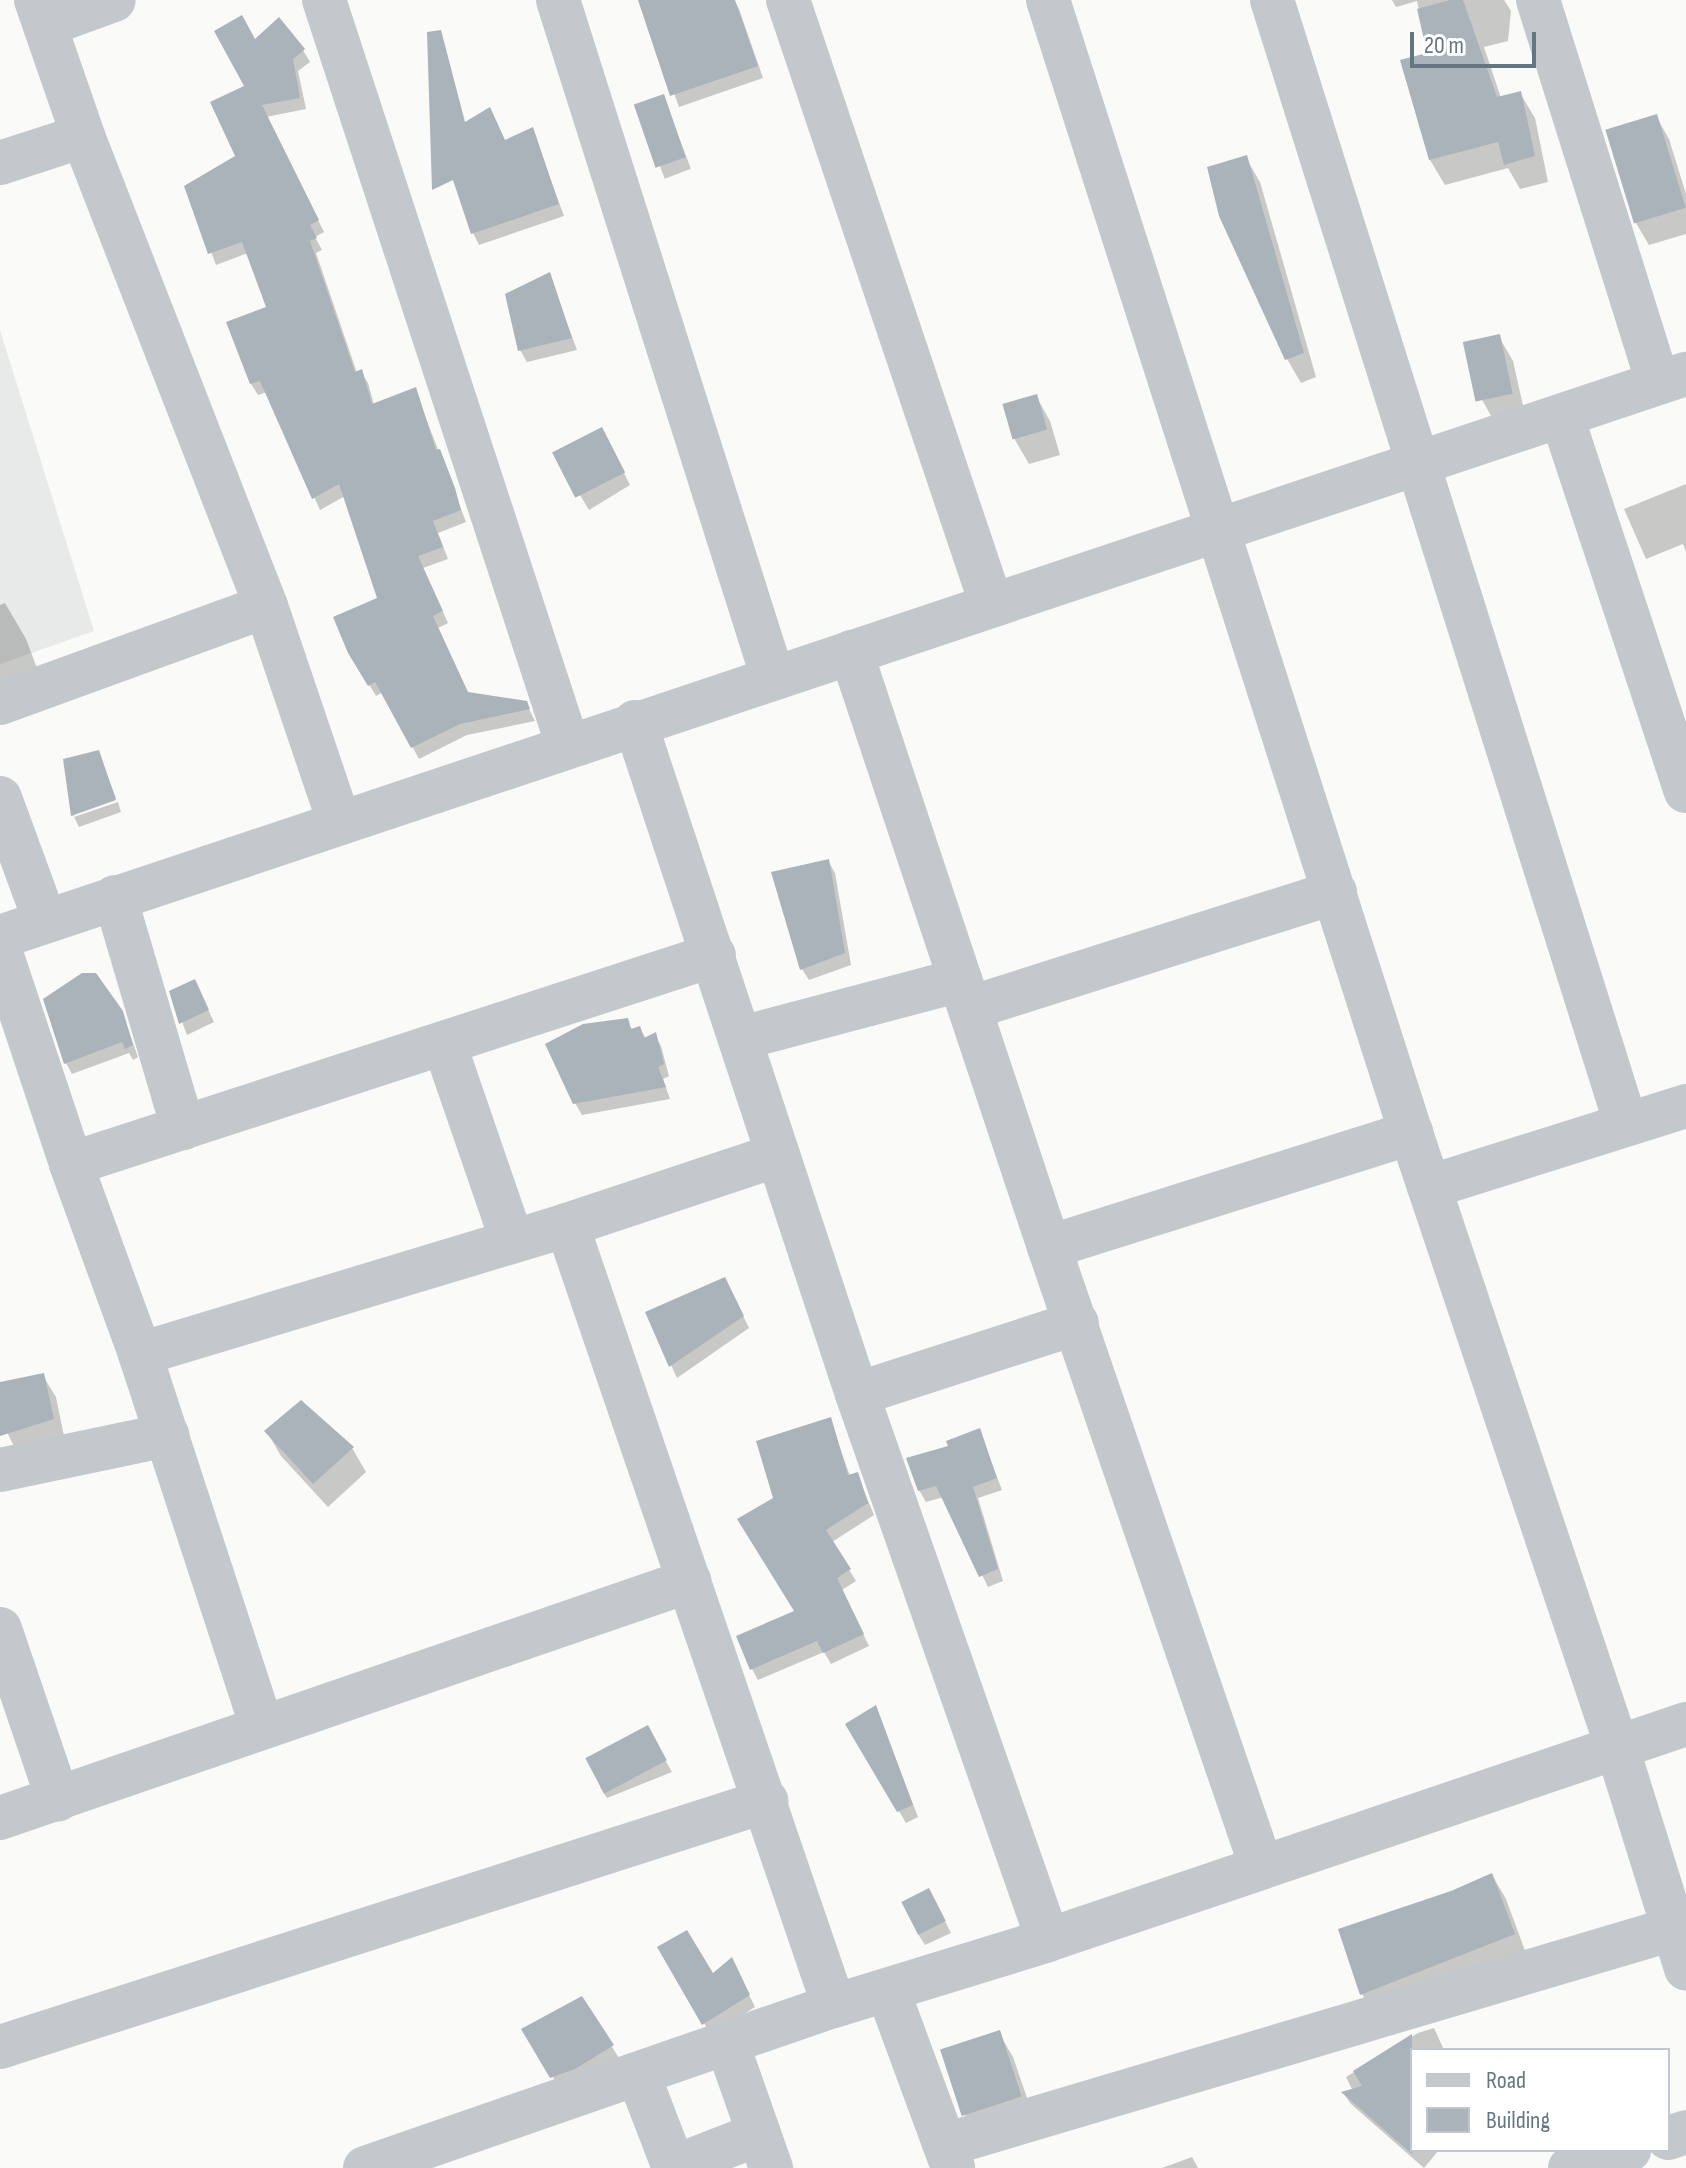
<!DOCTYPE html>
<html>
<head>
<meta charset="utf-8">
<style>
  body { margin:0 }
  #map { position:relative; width:1686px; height:2168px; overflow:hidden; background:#fafaf8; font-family:"Sofia Sans Condensed",sans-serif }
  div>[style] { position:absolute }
  .built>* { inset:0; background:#e8e9e9 }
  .shadow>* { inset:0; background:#0003; transform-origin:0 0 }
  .building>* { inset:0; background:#aab3b9; transform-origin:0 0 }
  .minor>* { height:44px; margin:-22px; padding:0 22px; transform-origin:22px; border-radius:22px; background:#c3c8cc }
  span { translate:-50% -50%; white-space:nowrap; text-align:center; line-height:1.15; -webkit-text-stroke:8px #fff; paint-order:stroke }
  .legend { position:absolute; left:1410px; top:2048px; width:260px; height:104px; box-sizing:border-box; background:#fff; border:2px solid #c1c8cd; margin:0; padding:10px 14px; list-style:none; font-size:24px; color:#657683 }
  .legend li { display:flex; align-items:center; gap:16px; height:40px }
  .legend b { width:40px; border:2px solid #c1c8cd }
  .scale { position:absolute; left:1410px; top:32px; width:126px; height:36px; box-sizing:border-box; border:4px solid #657683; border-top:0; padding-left:10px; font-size:24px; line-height:28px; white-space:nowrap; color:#657683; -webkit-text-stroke:6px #fff; paint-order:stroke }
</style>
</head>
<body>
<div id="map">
  <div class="built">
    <i style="clip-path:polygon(0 330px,94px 631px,0 664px)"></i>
  </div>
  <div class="shadow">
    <i style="clip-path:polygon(725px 0,734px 0,739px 9px,763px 78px,679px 107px,649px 26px)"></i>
    <i style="clip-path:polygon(1392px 0,1504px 0,1511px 11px,1508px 41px,1484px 47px,1501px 98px,1520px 93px,1535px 118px,1548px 182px,1520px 189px,1508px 168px,1445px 185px,1430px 160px,1429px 54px,1417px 1px,1396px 7px)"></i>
    <i style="clip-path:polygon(255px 42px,303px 50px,310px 62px,298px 71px,306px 109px,266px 117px,324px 232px,315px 237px,322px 250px,316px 253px,357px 373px,361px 372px,368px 383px,374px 405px,415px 390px,466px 522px,438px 533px,448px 559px,423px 568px,448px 623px,438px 628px,468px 694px,526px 703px,535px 721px,467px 735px,419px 759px,383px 692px,376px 696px,350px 652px,379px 599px,345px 496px,320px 510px,267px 392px,258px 395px,251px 384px,269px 308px,248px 253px,216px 265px,187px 187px,237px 157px)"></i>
    <i style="left:663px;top:96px;width:78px;height:28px;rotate:69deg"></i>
    <i style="clip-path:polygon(1656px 116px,1669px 139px,1686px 194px,1686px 234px,1649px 245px,1636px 223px)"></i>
    <i style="clip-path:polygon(532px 129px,564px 216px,479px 245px,473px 233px,505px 142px)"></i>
    <i style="clip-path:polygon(1246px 158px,1260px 182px,1316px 377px,1301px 383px,1287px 359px)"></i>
    <i style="clip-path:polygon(549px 275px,577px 350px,527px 362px,520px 350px,507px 295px)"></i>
    <i style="clip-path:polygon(1499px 337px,1513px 361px,1526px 419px,1495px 423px,1481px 398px)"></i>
    <i style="clip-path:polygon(1036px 396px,1050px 421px,1060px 455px,1029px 464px,1015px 440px,1005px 404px)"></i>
    <i style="clip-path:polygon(608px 441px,630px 485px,589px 510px,557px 457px)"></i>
    <i style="clip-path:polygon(1686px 484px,1686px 552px,1683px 544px,1646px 559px,1624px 509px)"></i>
    <i style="clip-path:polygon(5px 603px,26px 639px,43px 684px,0 700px,0 605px)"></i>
    <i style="clip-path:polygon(98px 752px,116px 798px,74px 813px,74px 817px,118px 802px,121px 812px,79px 827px,73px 815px)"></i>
    <i style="clip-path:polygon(828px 861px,835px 873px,851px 965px,809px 980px,802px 969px)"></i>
    <i style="clip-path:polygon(171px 992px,200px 993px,214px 1022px,187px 1035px)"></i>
    <i style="clip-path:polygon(627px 1021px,633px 1031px,640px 1028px,646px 1039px,655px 1035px,661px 1046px,669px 1076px,663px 1079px,670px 1099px,582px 1115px,575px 1103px)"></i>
    <i style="clip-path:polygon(127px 1026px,138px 1057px,133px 1060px,129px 1053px,72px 1074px,66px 1063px)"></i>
    <i style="clip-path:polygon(731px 1291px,749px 1328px,677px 1378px,647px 1313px)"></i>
    <i style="clip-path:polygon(43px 1376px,56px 1397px,65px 1441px,18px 1455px,0 1417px,0 1384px)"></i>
    <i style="clip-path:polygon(830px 1420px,850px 1476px,857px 1474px,874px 1515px,832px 1542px,856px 1581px,842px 1590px,869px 1646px,831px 1664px,824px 1652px,758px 1680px,752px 1669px,797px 1612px,776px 1499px)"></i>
    <i style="clip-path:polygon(979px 1431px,1002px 1490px,978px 1498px,1003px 1581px,988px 1587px,944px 1497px,926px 1502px,919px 1490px,950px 1447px)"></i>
    <i style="clip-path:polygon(267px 1432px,352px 1448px,366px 1472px,328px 1507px,281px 1456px)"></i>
    <i style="clip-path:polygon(876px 1708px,918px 1817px,906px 1823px,848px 1724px)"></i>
    <i style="clip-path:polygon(647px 1728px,672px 1772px,607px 1798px,600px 1787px)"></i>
    <i style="clip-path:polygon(1492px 1875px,1506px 1899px,1528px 1959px,1376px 2018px,1362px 1994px,1452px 1893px)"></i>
    <i style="clip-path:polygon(935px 1902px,951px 1933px,925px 1945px,918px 1934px)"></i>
    <i style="clip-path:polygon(659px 1947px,713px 1976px,737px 1971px,755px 2007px,711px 2035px)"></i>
    <i style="left:582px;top:1999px;width:70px;height:66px;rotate:58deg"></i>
    <i style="clip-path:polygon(1434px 2028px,1444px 2050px,1412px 2050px,1412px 2150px,1439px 2150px,1424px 2168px,1351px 2104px,1344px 2094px,1353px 2091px,1346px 2077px,1418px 2033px)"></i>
    <i style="clip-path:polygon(999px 2033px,1013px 2057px,1035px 2121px,978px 2137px,964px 2113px)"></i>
    <i style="clip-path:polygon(1192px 2157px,1198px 2168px,1162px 2168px)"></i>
  </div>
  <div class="building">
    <i style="clip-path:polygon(638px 0,735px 0,758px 66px,670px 96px)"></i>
    <i style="clip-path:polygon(1450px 0,1463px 0,1497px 97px,1521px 91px,1535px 156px,1504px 165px,1498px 142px,1429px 160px,1400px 60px,1427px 53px,1417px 9px)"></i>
    <i style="clip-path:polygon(242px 15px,255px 39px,279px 17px,305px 49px,293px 59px,300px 98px,262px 105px,319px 220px,310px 225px,317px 238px,310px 241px,355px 372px,362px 369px,372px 404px,416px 387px,436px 450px,440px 449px,455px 488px,461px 510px,433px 521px,443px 547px,418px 556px,443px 611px,433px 616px,468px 692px,527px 701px,530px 709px,460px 724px,411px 748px,375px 682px,368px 686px,348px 653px,333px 617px,377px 598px,339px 484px,312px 499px,260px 381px,250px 384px,226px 322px,266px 307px,242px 242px,208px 254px,184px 186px,235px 156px,210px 102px,244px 86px,214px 31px)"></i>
    <i style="clip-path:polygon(441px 30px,465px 122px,490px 107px,505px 140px,533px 127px,559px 204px,471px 234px,453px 180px,432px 190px,427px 32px)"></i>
    <i style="left:664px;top:94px;width:67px;height:32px;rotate:71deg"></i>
    <i style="left:1657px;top:114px;width:98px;height:54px;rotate:73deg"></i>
    <i style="clip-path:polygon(1247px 155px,1304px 353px,1285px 360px,1219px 216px,1207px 167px)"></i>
    <i style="clip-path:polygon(550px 272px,572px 338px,518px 351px,505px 294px)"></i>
    <i style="left:1500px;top:334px;width:61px;height:38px;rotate:78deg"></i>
    <i style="left:1037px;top:394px;width:37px;height:36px;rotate:74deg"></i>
    <i style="left:602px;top:427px;width:51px;height:56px;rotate:63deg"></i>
    <i style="clip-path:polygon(99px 750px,116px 800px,71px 816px,63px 759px)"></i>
    <i style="clip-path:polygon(829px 859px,845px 953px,800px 970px,771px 872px)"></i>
    <i style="clip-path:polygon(82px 973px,96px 973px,123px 1011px,133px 1045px,125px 1049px,122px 1042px,64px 1064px,43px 999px)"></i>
    <i style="clip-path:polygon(195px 979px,209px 1010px,179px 1024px,169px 991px)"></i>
    <i style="clip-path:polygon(628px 1018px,631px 1029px,640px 1026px,644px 1038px,656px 1032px,664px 1064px,658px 1067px,666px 1087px,573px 1104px,545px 1044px,583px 1024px)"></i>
    <i style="clip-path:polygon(725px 1277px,744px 1316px,669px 1367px,645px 1312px)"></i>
    <i style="clip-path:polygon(44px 1373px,54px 1419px,0 1436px,0 1382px)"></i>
    <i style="clip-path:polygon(301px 1400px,354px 1447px,313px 1484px,264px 1431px)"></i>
    <i style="clip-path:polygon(831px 1417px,848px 1475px,858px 1472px,868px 1503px,826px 1530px,851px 1569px,837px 1578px,864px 1634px,823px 1653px,817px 1641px,750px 1670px,736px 1636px,794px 1611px,737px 1519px,773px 1498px,756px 1441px)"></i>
    <i style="clip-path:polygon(980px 1428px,997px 1478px,973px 1487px,998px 1569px,979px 1577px,936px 1486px,918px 1491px,906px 1458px,948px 1446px,946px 1441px)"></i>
    <i style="clip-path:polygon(876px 1705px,913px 1805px,897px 1812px,845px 1724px)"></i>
    <i style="left:648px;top:1725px;width:40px;height:71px;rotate:62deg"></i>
    <i style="clip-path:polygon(1492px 1873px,1515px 1934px,1360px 1995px,1338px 1929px,1451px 1891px)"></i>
    <i style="left:929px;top:1888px;width:37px;height:31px;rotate:63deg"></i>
    <i style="clip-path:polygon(687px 1930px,713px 1973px,732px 1957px,750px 1995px,702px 2025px,657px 1947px)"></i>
    <i style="clip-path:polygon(582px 1996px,614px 2045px,575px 2069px,550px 2078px,521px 2029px)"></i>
    <i style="left:1000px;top:2030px;width:70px;height:63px;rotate:72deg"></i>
    <i style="clip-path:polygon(1412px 2034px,1412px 2154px,1341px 2092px,1362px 2086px,1353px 2071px)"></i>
  </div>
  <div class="minor">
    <i style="left:36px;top:0;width:144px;rotate:70.9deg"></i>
    <i style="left:83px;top:136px;width:504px;rotate:68.73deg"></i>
    <i style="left:266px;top:606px;width:228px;rotate:71.3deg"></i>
    <i style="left:324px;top:0;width:785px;rotate:71.89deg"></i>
    <i style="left:558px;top:0;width:711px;rotate:72.41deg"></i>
    <i style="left:788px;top:0;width:639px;rotate:71.4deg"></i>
    <i style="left:1048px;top:0;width:1190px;rotate:72.24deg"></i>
    <i style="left:1411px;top:1133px;width:648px;rotate:71.45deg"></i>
    <i style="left:1617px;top:1747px;width:232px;rotate:72.7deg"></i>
    <i style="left:1272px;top:0;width:1178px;rotate:72.52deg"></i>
    <i style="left:1538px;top:0;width:401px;rotate:72.6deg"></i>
    <i style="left:45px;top:25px;width:73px;rotate:-19.9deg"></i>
    <i style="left:0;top:163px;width:87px;rotate:-18deg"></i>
    <i style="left:1562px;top:417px;width:394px;rotate:71.7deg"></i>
    <i style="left:851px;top:652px;width:627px;rotate:71.59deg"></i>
    <i style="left:1049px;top:1247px;width:654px;rotate:71.09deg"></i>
    <i style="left:0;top:703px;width:283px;rotate:-20deg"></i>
    <i style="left:635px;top:722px;width:708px;rotate:71.72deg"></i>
    <i style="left:857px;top:1394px;width:578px;rotate:70.72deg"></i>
    <i style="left:0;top:798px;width:131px;rotate:69.9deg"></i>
    <i style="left:115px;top:897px;width:241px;rotate:73.6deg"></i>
    <i style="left:0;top:937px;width:1778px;rotate:-18.47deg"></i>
    <i style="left:0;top:950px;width:225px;rotate:71.6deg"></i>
    <i style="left:71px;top:1164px;width:202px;rotate:70deg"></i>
    <i style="left:140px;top:1354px;width:392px;rotate:71.9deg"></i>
    <i style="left:970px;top:1008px;width:383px;rotate:-17.6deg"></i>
    <i style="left:741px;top:1038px;width:227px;rotate:-14.8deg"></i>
    <i style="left:444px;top:1043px;width:209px;rotate:71deg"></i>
    <i style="left:71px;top:1164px;width:676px;rotate:-18.01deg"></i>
    <i style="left:1429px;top:1187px;width:269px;rotate:-17.5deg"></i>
    <i style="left:567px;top:1225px;width:825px;rotate:71.13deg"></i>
    <i style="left:1049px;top:1247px;width:380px;rotate:-17.5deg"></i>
    <i style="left:140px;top:1354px;width:446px;rotate:-16.8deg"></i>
    <i style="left:567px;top:1225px;width:222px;rotate:-18.4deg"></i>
    <i style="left:857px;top:1394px;width:231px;rotate:-17.9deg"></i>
    <i style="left:0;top:1470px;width:171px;rotate:-11.8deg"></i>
    <i style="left:0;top:1629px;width:180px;rotate:71.2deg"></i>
    <i style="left:0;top:1818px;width:729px;rotate:-18.98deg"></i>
    <i style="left:888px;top:1991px;width:189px;rotate:69.8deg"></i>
    <i style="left:727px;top:2043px;width:133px;rotate:70.6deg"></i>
    <i style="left:0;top:2047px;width:805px;rotate:-17.8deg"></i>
    <i style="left:638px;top:2074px;width:101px;rotate:69deg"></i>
    <i style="left:1668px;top:2138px;width:19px;rotate:-18deg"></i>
    <i style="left:945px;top:2145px;width:773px;rotate:-16.54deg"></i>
    <i style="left:674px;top:2167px;width:91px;rotate:-21.2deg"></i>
    <i style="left:365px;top:2168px;width:496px;rotate:-19.1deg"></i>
    <i style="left:834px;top:2006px;width:224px;rotate:-17.1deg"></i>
    <i style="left:1048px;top:1940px;width:674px;rotate:-18.7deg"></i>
    <i style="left:1570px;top:2168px;width:62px;rotate:-17deg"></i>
  </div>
  <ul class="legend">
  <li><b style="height:10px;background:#c3c8cc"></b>Road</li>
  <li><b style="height:22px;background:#aab3b9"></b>Building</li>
  </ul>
  <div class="scale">20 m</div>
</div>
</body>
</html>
